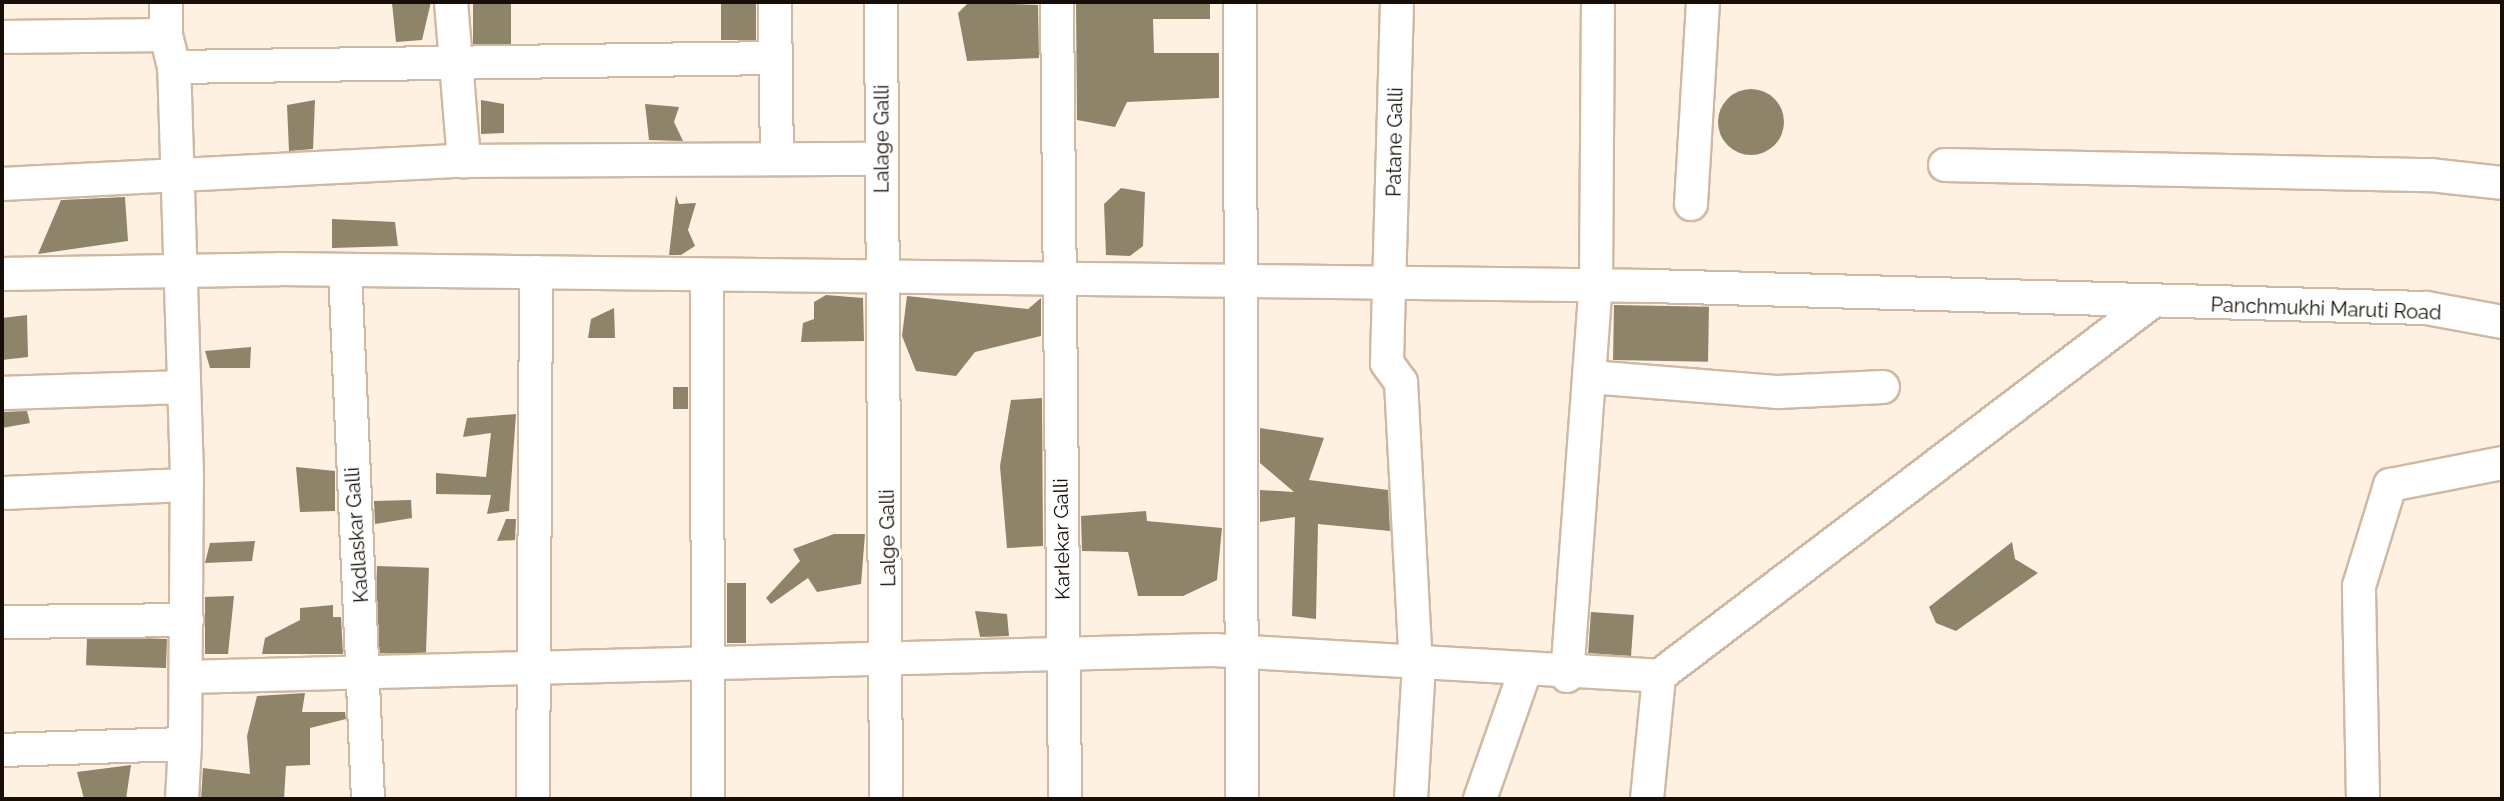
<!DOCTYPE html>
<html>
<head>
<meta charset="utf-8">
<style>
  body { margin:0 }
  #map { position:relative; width:2504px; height:801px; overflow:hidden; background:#fef1e2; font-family:Raleway,sans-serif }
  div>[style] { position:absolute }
  .building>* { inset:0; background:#8d8469; transform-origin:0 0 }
  .round { border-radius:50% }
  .roads { filter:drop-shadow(2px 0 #cfb9a3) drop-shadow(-2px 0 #cfb9a3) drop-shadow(0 2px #cfb9a3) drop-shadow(0 -2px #cfb9a3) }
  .minor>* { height:32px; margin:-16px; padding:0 16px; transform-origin:16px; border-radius:16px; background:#fff }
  span { translate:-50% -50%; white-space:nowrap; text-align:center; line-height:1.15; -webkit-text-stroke:6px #fff; paint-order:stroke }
  .street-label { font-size:20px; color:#160e07 }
  .frame { position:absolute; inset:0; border:4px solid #160e07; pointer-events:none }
</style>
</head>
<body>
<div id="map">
  <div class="building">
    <i style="clip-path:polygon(431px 2px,422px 40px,396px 42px,392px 3px)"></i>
    <i style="left:473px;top:2px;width:38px;height:42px"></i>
    <i style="left:721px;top:2px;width:35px;height:38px"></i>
    <i style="clip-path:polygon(969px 2px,1038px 5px,1039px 58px,967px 61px,958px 13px)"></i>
    <i style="clip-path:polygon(1076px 2px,1210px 2px,1210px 19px,1153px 19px,1154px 53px,1219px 53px,1219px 98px,1127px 102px,1115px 127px,1077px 120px)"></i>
    <i class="round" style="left:1718px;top:89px;width:66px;height:66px"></i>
    <i style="clip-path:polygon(315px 100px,313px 149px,289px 151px,287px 105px)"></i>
    <i style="clip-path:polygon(481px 100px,504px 104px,504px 133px,481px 134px)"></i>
    <i style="clip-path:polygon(645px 104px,679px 107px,674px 122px,683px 141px,649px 140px)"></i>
    <i style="clip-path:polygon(1121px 188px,1145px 192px,1143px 246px,1130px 256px,1106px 255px,1104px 204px)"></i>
    <i style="clip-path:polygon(676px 195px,679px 204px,696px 203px,688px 230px,695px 246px,681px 255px,669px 255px)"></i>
    <i style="clip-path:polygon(125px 197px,128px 241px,38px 254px,61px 200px)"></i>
    <i style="clip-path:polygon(332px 219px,395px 222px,398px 246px,332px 248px)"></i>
    <i style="clip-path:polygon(826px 295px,863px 298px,864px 341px,801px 342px,803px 323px,814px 319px,814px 302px)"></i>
    <i style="clip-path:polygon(907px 296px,1028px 309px,1041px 298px,1041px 336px,975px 352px,956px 376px,916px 371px,902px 336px)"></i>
    <i style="left:1614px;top:305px;width:95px;height:55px;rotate:1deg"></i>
    <i style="clip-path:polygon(614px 308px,615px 338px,588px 338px,591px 319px)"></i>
    <i style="clip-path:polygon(27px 315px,28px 357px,2px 360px,2px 318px)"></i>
    <i style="clip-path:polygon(251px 347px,250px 368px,210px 368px,205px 351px)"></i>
    <i style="left:688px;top:387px;width:22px;height:15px;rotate:90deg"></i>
    <i style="clip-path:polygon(1042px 398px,1043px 546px,1007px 548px,1000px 466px,1011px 400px)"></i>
    <i style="clip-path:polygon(27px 411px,30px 423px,2px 428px,2px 412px)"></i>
    <i style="clip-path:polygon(516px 414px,509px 511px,487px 514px,491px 495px,436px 494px,436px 473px,486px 477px,491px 433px,463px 437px,467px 418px)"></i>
    <i style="clip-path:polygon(1260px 428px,1324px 438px,1309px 480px,1388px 490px,1390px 531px,1318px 524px,1316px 619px,1292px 616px,1295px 517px,1260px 522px,1260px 490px,1294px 492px,1260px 463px)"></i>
    <i style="clip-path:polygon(296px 467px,335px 471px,335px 511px,300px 512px)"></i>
    <i style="clip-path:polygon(411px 500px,412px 518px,375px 524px,374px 501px)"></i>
    <i style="clip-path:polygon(1146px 511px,1147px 521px,1222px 528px,1217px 580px,1183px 596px,1138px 596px,1128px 552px,1082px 551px,1081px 516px)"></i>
    <i style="clip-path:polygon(506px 519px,516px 519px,515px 540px,497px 541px)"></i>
    <i style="clip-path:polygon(834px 534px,865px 534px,861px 584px,817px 592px,808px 578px,771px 604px,766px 598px,800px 561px,793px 549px)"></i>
    <i style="clip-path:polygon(255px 541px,252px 561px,205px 563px,210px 543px)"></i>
    <i style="clip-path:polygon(2012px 542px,2015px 559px,2038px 573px,1956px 631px,1936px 623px,1929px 607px)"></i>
    <i style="left:377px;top:566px;width:52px;height:87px;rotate:2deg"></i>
    <i style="left:727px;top:583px;width:19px;height:60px"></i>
    <i style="clip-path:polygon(234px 596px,228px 654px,205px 654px,205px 597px)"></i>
    <i style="clip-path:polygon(333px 605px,333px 617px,341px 617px,343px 654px,262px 654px,265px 638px,300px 620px,300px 608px)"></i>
    <i style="clip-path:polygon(975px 611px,1007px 614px,1009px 636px,980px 637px)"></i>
    <i style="left:1591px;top:612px;width:43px;height:41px;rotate:4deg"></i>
    <i style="left:167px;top:639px;width:29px;height:80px;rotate:92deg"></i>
    <i style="clip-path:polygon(305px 693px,302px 712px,345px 712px,346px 719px,310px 728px,310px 765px,286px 766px,284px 799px,201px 799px,203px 768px,250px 774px,247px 736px,257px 696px)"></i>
    <i style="clip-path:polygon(131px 765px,126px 799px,84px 799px,77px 772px)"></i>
  </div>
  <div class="roads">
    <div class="minor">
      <i style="left:166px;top:2px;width:33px;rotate:90deg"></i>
      <i style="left:451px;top:2px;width:160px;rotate:85.3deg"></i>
      <i style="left:775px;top:2px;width:155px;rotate:89.3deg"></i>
      <i style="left:881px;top:2px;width:797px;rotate:89.64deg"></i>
      <i style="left:1057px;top:2px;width:797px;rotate:89.42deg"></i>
      <i style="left:1240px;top:2px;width:797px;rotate:89.86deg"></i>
      <i style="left:1397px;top:2px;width:361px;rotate:91.6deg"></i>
      <i style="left:1387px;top:363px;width:24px;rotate:54deg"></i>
      <i style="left:1401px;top:382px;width:282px;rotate:87deg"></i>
      <i style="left:2px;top:37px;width:164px;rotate:-0.7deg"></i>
      <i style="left:166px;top:35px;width:33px;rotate:76deg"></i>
      <i style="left:174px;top:67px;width:602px;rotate:-0.86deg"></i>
      <i style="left:1945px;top:165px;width:486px;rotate:1.2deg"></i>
      <i style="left:2431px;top:175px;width:71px;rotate:6.4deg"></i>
      <i style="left:2px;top:184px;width:463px;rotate:-2.9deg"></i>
      <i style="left:464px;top:161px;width:418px;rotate:-0.3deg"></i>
      <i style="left:1691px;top:204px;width:202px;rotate:-86.6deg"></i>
      <i style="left:345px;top:270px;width:529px;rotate:87.51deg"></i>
      <i style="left:2px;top:274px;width:278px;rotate:-1deg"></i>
      <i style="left:280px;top:269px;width:1371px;rotate:0.71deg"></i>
      <i style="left:1651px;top:286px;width:775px;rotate:1.63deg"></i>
      <i style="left:2426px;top:308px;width:77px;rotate:10.4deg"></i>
      <i style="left:707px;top:275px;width:524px;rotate:89.89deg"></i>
      <i style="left:1590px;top:377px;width:189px;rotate:4.6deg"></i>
      <i style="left:1778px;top:392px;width:105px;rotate:-2.7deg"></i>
      <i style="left:2px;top:393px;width:182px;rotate:-1.9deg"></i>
      <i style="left:2px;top:493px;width:185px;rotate:-2.5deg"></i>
      <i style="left:2px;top:622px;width:185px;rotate:-0.6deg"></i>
      <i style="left:1567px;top:676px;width:392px;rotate:-85.8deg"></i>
      <i style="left:1596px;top:285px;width:283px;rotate:-89.6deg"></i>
      <i style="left:186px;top:677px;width:1027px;rotate:-1.51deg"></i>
      <i style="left:1213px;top:650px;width:447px;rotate:3.3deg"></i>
      <i style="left:2px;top:750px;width:183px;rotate:-1.9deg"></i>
      <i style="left:185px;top:744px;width:268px;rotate:-89.6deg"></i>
      <i style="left:187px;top:476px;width:409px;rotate:-91.8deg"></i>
      <i style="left:182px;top:799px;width:55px;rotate:-86.9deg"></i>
      <i style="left:533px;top:799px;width:527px;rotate:-89.67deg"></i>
      <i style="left:1411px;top:799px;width:135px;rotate:-86.6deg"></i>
      <i style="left:1480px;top:799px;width:136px;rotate:-70.6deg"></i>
      <i style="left:1647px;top:799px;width:124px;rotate:-84.4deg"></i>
      <i style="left:1659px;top:676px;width:615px;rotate:-37.21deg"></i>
      <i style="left:2363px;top:799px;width:213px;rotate:-91.1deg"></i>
      <i style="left:2359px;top:586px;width:106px;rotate:-72.9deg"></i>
      <i style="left:2390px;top:485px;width:114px;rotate:-11.1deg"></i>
    </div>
  </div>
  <div class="street-label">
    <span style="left:882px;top:139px;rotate:-90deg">Lalage Galli</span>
    <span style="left:1395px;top:142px;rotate:-89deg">Patane Galli</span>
    <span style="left:2326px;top:309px;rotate:2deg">Panchmukhi Maruti Road</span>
    <span style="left:357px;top:535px;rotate:-94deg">Kadlaskar Galli</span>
    <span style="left:888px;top:538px;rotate:-91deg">Lalge Galli</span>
    <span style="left:1062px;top:539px;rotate:-91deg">Karlekar Galli</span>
  </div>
  <div class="frame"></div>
</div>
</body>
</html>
